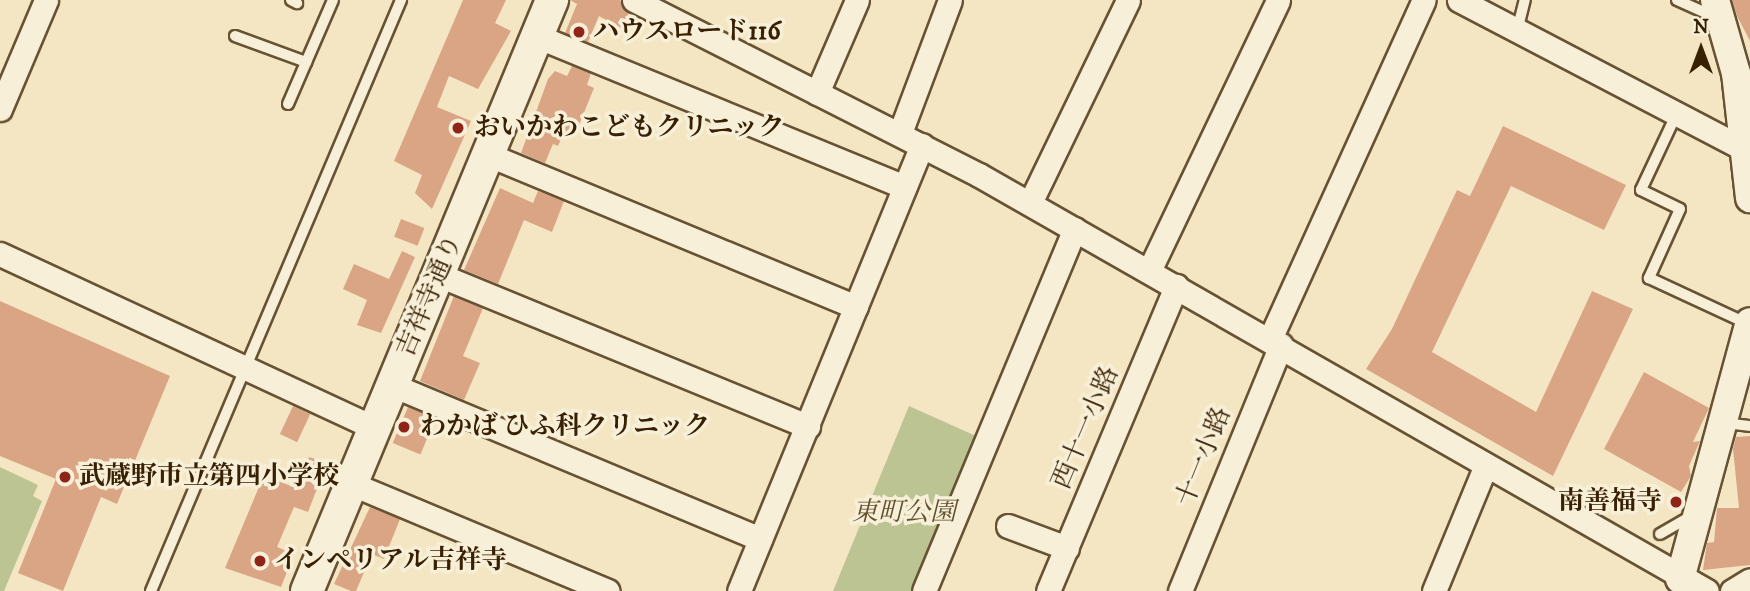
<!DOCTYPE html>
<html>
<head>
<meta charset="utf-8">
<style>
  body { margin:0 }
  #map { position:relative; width:1750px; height:591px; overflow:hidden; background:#f4e6c3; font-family:"IM FELL DW Pica","Noto Serif JP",serif }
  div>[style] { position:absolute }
  .green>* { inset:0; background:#bcc493 }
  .building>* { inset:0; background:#daa585; transform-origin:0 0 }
  .roads { filter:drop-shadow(2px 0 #675233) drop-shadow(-2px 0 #675233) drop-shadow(0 2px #675233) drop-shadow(0 -2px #675233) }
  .service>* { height:10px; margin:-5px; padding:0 5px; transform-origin:5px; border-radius:5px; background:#f8efd8 }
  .minor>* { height:23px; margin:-11.5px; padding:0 11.5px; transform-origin:11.5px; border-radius:11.5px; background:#f8efd8 }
  .tertiary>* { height:28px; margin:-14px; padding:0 14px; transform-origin:14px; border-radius:14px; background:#f8efd8 }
  .secondary>* { height:32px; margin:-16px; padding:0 16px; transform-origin:16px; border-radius:16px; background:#f8efd8 }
  .dots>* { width:19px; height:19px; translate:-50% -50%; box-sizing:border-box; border:4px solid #f8efd8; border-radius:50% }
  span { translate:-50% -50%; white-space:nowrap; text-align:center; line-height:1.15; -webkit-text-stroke:7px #f8efd8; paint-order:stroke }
  .poi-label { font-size:26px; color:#382003; font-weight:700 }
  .left { translate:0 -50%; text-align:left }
  .right { translate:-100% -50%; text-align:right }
  .street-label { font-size:26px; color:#382003 }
  .park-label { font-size:26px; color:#60512e; font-style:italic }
  .north { position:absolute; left:1666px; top:14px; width:70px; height:70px; -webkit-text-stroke:5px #f8efd8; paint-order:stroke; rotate:0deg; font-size:19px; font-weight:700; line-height:28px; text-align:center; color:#382003 }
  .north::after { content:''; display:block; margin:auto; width:24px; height:32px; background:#382003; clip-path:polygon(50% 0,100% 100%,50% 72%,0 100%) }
</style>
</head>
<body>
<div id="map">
  <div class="green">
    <i style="clip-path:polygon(909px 406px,976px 436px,912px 591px,833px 591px)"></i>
    <i style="clip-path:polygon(0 467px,38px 485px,33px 496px,42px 501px,4px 591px,0 591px)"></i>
  </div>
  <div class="building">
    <i style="clip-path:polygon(463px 0,506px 0,495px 23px,511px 31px,478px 89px,449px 76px,437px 107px,471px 121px,432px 209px,415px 193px,422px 175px,394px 161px)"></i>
    <i style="clip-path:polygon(570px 0,620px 0,629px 13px,621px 28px,599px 16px,588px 42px,565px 33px,577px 4px)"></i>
    <i style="clip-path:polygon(1732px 0,1750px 0,1750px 41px,1737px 16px)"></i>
    <i style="clip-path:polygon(572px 66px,591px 73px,587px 85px,594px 88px,579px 125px,574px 123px,569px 134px,564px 132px,558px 146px,553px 144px,545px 163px,521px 153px,548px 79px,555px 71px,567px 76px)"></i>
    <i style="clip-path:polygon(1503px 126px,1626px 185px,1604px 230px,1511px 186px,1432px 352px,1536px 412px,1592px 291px,1633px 309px,1553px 476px,1366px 369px,1392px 329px,1457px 190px,1470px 196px)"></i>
    <i style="clip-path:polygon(500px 188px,533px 203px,538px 191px,564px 201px,552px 232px,524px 220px,498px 284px,464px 270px)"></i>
    <i style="left:401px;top:219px;width:25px;height:19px;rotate:21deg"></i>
    <i style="clip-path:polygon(402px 251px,415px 257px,381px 333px,357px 325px,367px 300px,343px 289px,354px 264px,389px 279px)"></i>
    <i style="clip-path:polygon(454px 296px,483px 308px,463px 356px,480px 363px,464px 400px,420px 381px)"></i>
    <i style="clip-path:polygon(0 301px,170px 376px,117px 504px,101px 497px,63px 591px,18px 573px,56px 479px,0 456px)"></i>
    <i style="clip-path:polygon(1644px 372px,1709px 408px,1693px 442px,1700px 441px,1689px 466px,1691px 476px,1681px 492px,1604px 449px)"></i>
    <i style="left:293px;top:406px;width:19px;height:31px;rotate:25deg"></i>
    <i style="left:408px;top:407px;width:30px;height:39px;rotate:23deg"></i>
    <i style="clip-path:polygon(1750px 436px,1750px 565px,1703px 570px,1707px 543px,1714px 542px,1717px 508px,1739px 508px,1733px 449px,1736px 437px)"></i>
    <i style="clip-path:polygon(309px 457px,327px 463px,308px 512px,294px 507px,277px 547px,294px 554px,281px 587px,225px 568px,264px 475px,298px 489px)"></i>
    <i style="clip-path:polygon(370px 507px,400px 519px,384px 559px,372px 554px,356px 591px,351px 591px,334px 584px)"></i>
  </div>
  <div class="roads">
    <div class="service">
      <i style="left:291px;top:0;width:7px;rotate:27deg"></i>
      <i style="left:1677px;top:0;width:42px;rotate:24.1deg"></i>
      <i style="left:1517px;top:31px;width:32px;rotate:-76deg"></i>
      <i style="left:235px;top:36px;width:76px;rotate:20.1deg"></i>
      <i style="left:288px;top:104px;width:113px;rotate:-66.6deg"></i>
      <i style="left:1677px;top:113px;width:85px;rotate:115.1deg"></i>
      <i style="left:1641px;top:190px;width:43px;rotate:26deg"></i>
      <i style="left:1680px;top:209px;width:76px;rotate:114.2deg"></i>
      <i style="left:1649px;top:278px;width:109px;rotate:24.9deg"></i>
      <i style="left:1725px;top:423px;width:25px;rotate:7deg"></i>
      <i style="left:1660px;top:534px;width:36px;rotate:-30deg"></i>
      <i style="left:151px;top:591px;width:642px;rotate:-67.07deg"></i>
    </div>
    <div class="minor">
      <i style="left:634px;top:0;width:387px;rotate:26.9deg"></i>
      <i style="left:979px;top:175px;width:838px;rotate:29.74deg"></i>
      <i style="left:1459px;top:0;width:322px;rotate:27.6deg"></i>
      <i style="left:539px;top:37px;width:395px;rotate:22.3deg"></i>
      <i style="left:817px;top:93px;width:101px;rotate:-66.7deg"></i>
      <i style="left:0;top:109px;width:118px;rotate:-67.1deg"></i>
      <i style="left:900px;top:133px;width:142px;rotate:-69.4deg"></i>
      <i style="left:489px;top:155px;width:397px;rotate:22.5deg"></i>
      <i style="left:1030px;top:203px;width:225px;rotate:-64.2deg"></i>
      <i style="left:0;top:254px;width:412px;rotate:24.9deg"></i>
      <i style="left:1149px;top:271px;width:300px;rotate:-64.5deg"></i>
      <i style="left:439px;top:275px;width:399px;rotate:22.3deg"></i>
      <i style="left:1270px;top:339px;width:372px;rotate:-65.6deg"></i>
      <i style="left:392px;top:385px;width:399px;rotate:22.7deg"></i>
      <i style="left:352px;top:484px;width:277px;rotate:22.7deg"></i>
      <i style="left:1008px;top:526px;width:63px;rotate:20.4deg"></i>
      <i style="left:739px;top:591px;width:482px;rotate:-67.7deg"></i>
      <i style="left:924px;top:591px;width:392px;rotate:-67.4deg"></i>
      <i style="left:1048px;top:591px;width:331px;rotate:-67.2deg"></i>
      <i style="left:1180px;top:591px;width:266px;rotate:-67.7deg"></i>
      <i style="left:1434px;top:591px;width:136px;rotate:-67.6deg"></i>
      <i style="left:1732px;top:591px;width:21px;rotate:-31deg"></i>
    </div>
    <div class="tertiary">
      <i style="left:1715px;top:0;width:76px;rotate:74deg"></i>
      <i style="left:1736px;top:73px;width:126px;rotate:83.6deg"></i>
      <i style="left:1680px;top:579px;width:266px;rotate:-74.8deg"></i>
    </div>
    <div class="secondary">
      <i style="left:307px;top:591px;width:640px;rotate:-67.48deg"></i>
    </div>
  </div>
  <div class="dots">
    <i style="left:579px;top:32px;background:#8f2418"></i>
    <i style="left:458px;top:128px;background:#8f2418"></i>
    <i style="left:404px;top:427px;background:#8f2418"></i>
    <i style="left:65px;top:477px;background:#8f2418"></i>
    <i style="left:1676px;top:502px;background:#8f2418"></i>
    <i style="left:260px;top:561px;background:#8f2418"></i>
  </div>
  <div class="poi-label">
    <span class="left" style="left:593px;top:32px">ハウスロード116</span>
    <span class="left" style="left:474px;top:128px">おいかわこどもクリニック</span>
    <span class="left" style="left:420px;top:427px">わかば ひふ科クリニック</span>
    <span class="left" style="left:79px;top:477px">武蔵野市立第四小学校</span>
    <span class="right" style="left:1662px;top:502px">南善福寺</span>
    <span class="left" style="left:274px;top:561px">インペリアル吉祥寺</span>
  </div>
  <div class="street-label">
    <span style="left:430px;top:296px;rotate:-67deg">吉祥寺通り</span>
    <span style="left:1086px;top:428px;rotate:-67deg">西十一小路</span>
    <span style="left:1204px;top:457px;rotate:-68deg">十一小路</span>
  </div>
  <div class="park-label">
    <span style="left:904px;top:513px">東町公園</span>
  </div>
  <div class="north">N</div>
</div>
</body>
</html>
